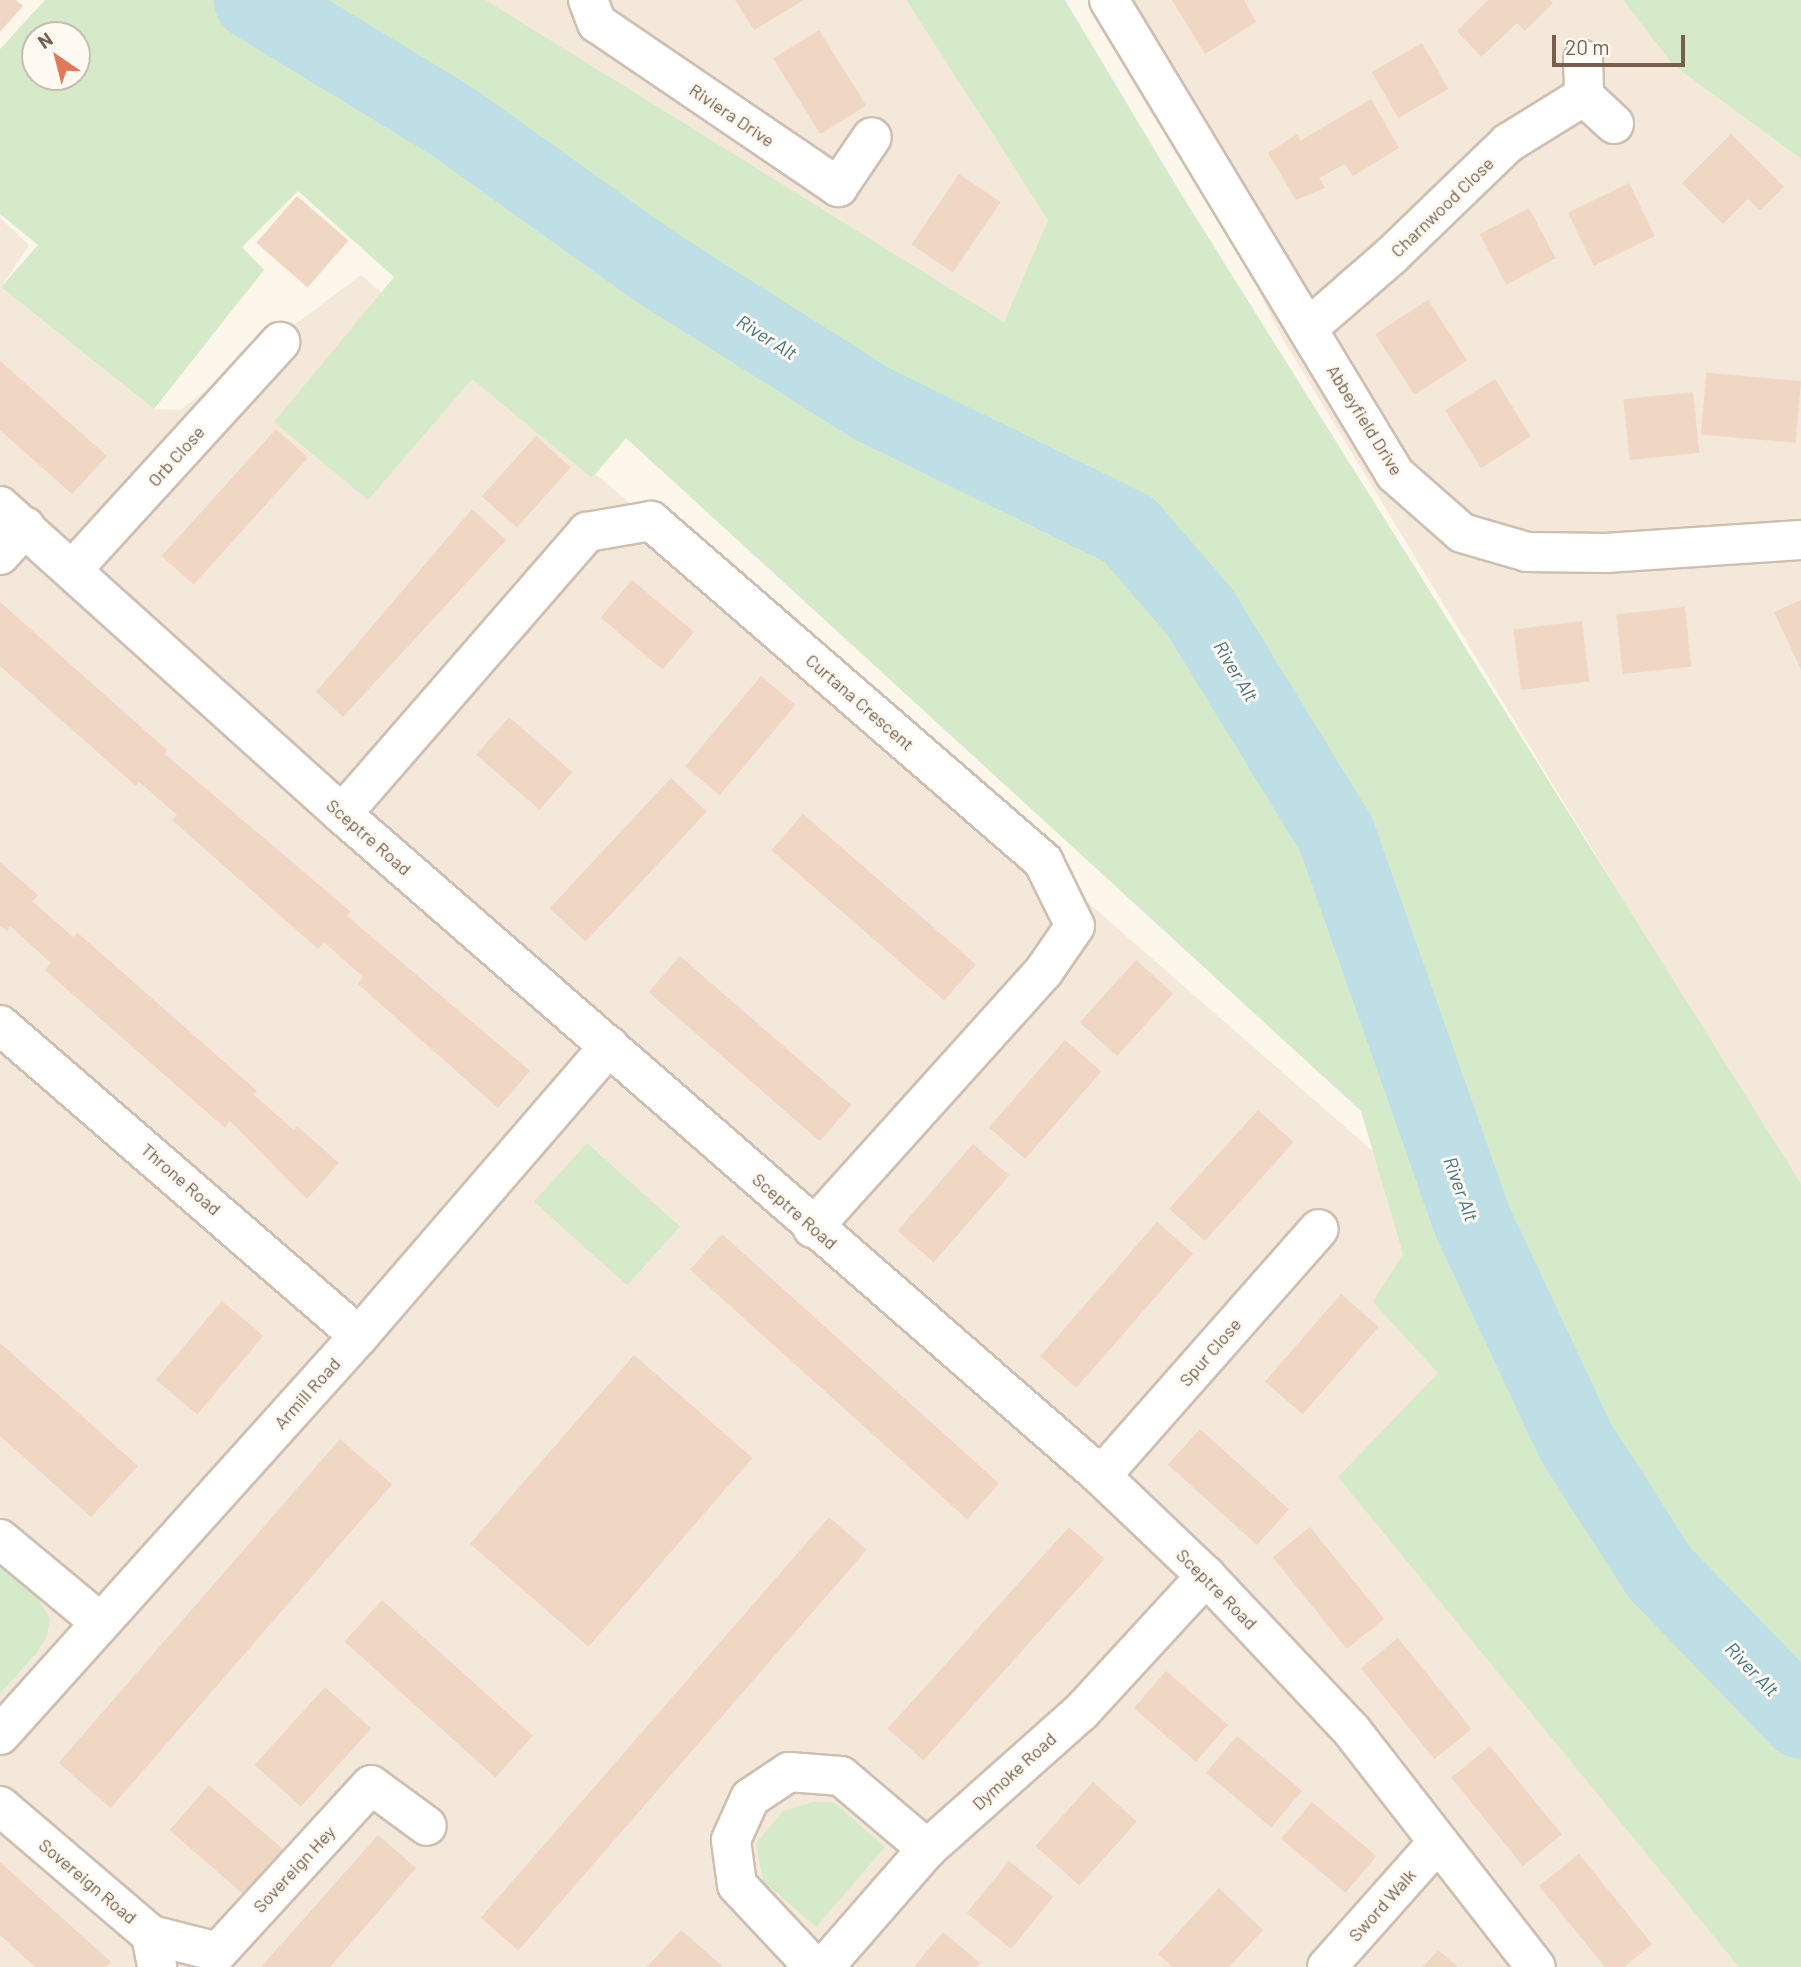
<!DOCTYPE html>
<html>
<head>
<meta charset="utf-8">
<style>
  body { margin:0 }
  #map { position:relative; width:1801px; height:1967px; overflow:hidden; background:#fcf6eb; font-family:Barlow,sans-serif }
  div>[style] { position:absolute }
  .residential>* { inset:0; background:#f4e8da }
  .green>* { inset:0; background:#d5eac9; transform-origin:0 0 }
  .river>* { height:79px; margin:-39.5px; padding:0 39.5px; transform-origin:39.5px; border-radius:39.5px; background:#bfdfe6 }
  .building>* { inset:0; background:#f0d7c4; transform-origin:0 0 }
  .roads { filter:drop-shadow(2px 0 #cebfb0) drop-shadow(-2px 0 #cebfb0) drop-shadow(0 2px #cebfb0) drop-shadow(0 -2px #cebfb0) }
  .pedestrian>* { height:38px; margin:-19px; padding:0 19px; transform-origin:19px; border-radius:19px; background:#fff }
  .minor>* { height:38px; margin:-19px; padding:0 19px; transform-origin:19px; border-radius:19px; background:#fff }
  span { translate:-50% -50%; white-space:nowrap; text-align:center; line-height:1.15; -webkit-text-stroke:6px #fefaf2; paint-order:stroke }
  .street-label { font-size:18px; color:#775e4e }
  .water-label { font-size:19px; color:#457682; font-style:italic }
  .north { position:absolute; left:21px; top:21px; width:70px; height:70px; box-sizing:border-box; background:#fefaf2; border:2px solid #c8bcb0; border-radius:50%; rotate:325deg; font-size:19px; font-weight:700; line-height:28px; text-align:center; color:#775e4e }
  .north::after { content:''; display:block; margin:auto; width:24px; height:32px; background:#e07a56; clip-path:polygon(50% 0,100% 100%,50% 72%,0 100%) }
  .scale { position:absolute; left:1552px; top:35px; width:133px; height:32px; box-sizing:border-box; border:4px solid #775e4e; border-top:0; padding-left:9px; font-size:21px; line-height:24px; white-space:nowrap; color:#775e4e; -webkit-text-stroke:5px #fefaf2; paint-order:stroke }
</style>
</head>
<body>
<div id="map">
  <div class="residential">
    <i style="clip-path:polygon(486px 0,906px 0,1048px 220px,1004px 322px)"></i>
    <i style="clip-path:polygon(1109px 0,1623px 0,1673px 65px,1801px 159px,1801px 1193px,1284px 341px)"></i>
    <i style="clip-path:polygon(0 218px,29px 245px,1px 287px,154px 409px,180px 410px,361px 275px,651px 521px,1464px 1231px,1779px 1967px,0 1967px)"></i>
  </div>
  <div class="green">
    <i style="clip-path:polygon(evenodd,45px 0,486px 0,1004px 322px,1048px 220px,906px 0,1065px 0,1178px 189px,1801px 1184px,1801px 1967px,1739px 1967px,1338px 1477px,1438px 1373px,1373px 1302px,1403px 1254px,1361px 1111px,626px 438px,592px 478px,472px 379px,368px 500px,274px 422px,394px 277px,298px 191px,242px 247px,264px 270px,154px 409px,1px 287px,38px 245px,0 214px,0 49px,45px 0,35px 35px,77px 35px,77px 77px,35px 77px,35px 35px)"></i>
    <i style="clip-path:polygon(1623px 0,1801px 0,1801px 159px,1673px 65px)"></i>
    <i style="left:587px;top:1143px;width:125px;height:79px;rotate:42deg"></i>
    <i style="clip-path:polygon(0 1565px,36px 1595px,50px 1618px,47px 1636px,37px 1652px,0 1694px)"></i>
    <i style="clip-path:polygon(812px 1802px,833px 1802px,885px 1847px,816px 1927px,763px 1881px,756px 1843px,783px 1811px)"></i>
  </div>
  <div class="river">
    <i style="left:253px;top:0;width:229px;rotate:31.3deg"></i>
    <i style="left:449px;top:119px;width:254px;rotate:35.6deg"></i>
    <i style="left:656px;top:267px;width:257px;rotate:32.3deg"></i>
    <i style="left:873px;top:404px;width:284px;rotate:26.1deg"></i>
    <i style="left:1128px;top:529px;width:108px;rotate:49.1deg"></i>
    <i style="left:1199px;top:611px;width:263px;rotate:58.5deg"></i>
    <i style="left:1336px;top:835px;width:411px;rotate:70.6deg"></i>
    <i style="left:1473px;top:1223px;width:241px;rotate:64.9deg"></i>
    <i style="left:1575px;top:1441px;width:156px;rotate:57.3deg"></i>
    <i style="left:1659px;top:1572px;width:204px;rotate:46deg"></i>
  </div>
  <div class="building">
    <i style="clip-path:polygon(0 0,16px 0,23px 6px,0 32px)"></i>
    <i style="clip-path:polygon(735px 0,804px 0,754px 30px)"></i>
    <i style="clip-path:polygon(1172px 0,1244px 0,1256px 22px,1205px 54px)"></i>
    <i style="clip-path:polygon(1488px 0,1550px 0,1553px 3px,1525px 31px,1517px 23px,1481px 57px,1457px 31px)"></i>
    <i style="left:819px;top:30px;width:89px;height:54px;rotate:58deg"></i>
    <i style="left:1422px;top:43px;width:53px;height:58px;rotate:60deg"></i>
    <i style="clip-path:polygon(1371px 99px,1399px 148px,1353px 176px,1345px 164px,1319px 178px,1325px 188px,1296px 200px,1268px 153px,1297px 134px,1300px 141px)"></i>
    <i style="clip-path:polygon(1731px 134px,1784px 187px,1760px 211px,1748px 199px,1723px 224px,1682px 183px)"></i>
    <i style="left:959px;top:174px;width:50px;height:85px;rotate:34deg"></i>
    <i style="left:1629px;top:183px;width:59px;height:68px;rotate:64deg"></i>
    <i style="left:297px;top:196px;width:68px;height:62px;rotate:41deg"></i>
    <i style="left:1529px;top:208px;width:57px;height:56px;rotate:62deg"></i>
    <i style="left:1428px;top:300px;width:72px;height:63px;rotate:57deg"></i>
    <i style="clip-path:polygon(0 361px,107px 456px,72px 494px,0 430px)"></i>
    <i style="left:1495px;top:379px;width:68px;height:59px;rotate:58deg"></i>
    <i style="left:1801px;top:381px;width:62px;height:95px;rotate:95deg"></i>
    <i style="left:1693px;top:392px;width:61px;height:70px;rotate:84deg"></i>
    <i style="left:276px;top:429px;width:43px;height:171px;rotate:42deg"></i>
    <i style="left:536px;top:436px;width:47px;height:81px;rotate:42deg"></i>
    <i style="clip-path:polygon(472px 509px,506px 540px,343px 717px,316px 692px)"></i>
    <i style="left:632px;top:580px;width:81px;height:49px;rotate:40deg"></i>
    <i style="clip-path:polygon(1801px 600px,1801px 670px,1774px 612px)"></i>
    <i style="clip-path:polygon(0 602px,167px 750px,165px 754px,351px 912px,347px 916px,530px 1071px,498px 1108px,358px 984px,363px 977px,324px 942px,318px 949px,172px 820px,177px 815px,139px 782px,136px 786px,0 666px)"></i>
    <i style="left:1685px;top:607px;width:60px;height:69px;rotate:84deg"></i>
    <i style="left:1582px;top:621px;width:61px;height:69px;rotate:83deg"></i>
    <i style="left:761px;top:676px;width:45px;height:118px;rotate:40deg"></i>
    <i style="left:509px;top:717px;width:84px;height:50px;rotate:41deg"></i>
    <i style="left:671px;top:778px;width:49px;height:178px;rotate:43deg"></i>
    <i style="left:803px;top:814px;width:229px;height:48px;rotate:41deg"></i>
    <i style="clip-path:polygon(0 862px,38px 895px,32px 901px,73px 937px,78px 933px,257px 1091px,254px 1095px,294px 1130px,297px 1126px,339px 1163px,307px 1199px,230px 1121px,225px 1128px,45px 970px,51px 963px,10px 926px,7px 931px,0 925px)"></i>
    <i style="left:680px;top:956px;width:227px;height:48px;rotate:41deg"></i>
    <i style="left:1136px;top:960px;width:50px;height:84px;rotate:42deg"></i>
    <i style="left:1065px;top:1040px;width:48px;height:116px;rotate:41deg"></i>
    <i style="left:1258px;top:1110px;width:48px;height:133px;rotate:42deg"></i>
    <i style="left:973px;top:1144px;width:48px;height:115px;rotate:41deg"></i>
    <i style="left:1157px;top:1222px;width:48px;height:178px;rotate:41deg"></i>
    <i style="left:722px;top:1234px;width:373px;height:48px;rotate:42deg"></i>
    <i style="left:1341px;top:1294px;width:50px;height:116px;rotate:41deg"></i>
    <i style="left:222px;top:1301px;width:54px;height:103px;rotate:40deg"></i>
    <i style="clip-path:polygon(0 1343px,138px 1466px,91px 1517px,0 1436px)"></i>
    <i style="left:634px;top:1355px;width:157px;height:250px;rotate:41deg"></i>
    <i style="left:1200px;top:1429px;width:120px;height:48px;rotate:42deg"></i>
    <i style="left:340px;top:1439px;width:69px;height:429px;rotate:41deg"></i>
    <i style="left:829px;top:1517px;width:50px;height:531px;rotate:41deg"></i>
    <i style="left:1069px;top:1527px;width:48px;height:271px;rotate:42deg"></i>
    <i style="left:1310px;top:1527px;width:118px;height:48px;rotate:51deg"></i>
    <i style="left:382px;top:1600px;width:203px;height:56px;rotate:42deg"></i>
    <i style="left:1398px;top:1638px;width:117px;height:48px;rotate:51deg"></i>
    <i style="left:1166px;top:1671px;width:82px;height:49px;rotate:41deg"></i>
    <i style="left:325px;top:1687px;width:62px;height:105px;rotate:42deg"></i>
    <i style="left:1237px;top:1736px;width:85px;height:48px;rotate:40deg"></i>
    <i style="left:1490px;top:1746px;width:114px;height:50px;rotate:51deg"></i>
    <i style="left:1093px;top:1782px;width:59px;height:86px;rotate:42deg"></i>
    <i style="left:209px;top:1785px;width:103px;height:60px;rotate:41deg"></i>
    <i style="left:1312px;top:1802px;width:84px;height:48px;rotate:40deg"></i>
    <i style="clip-path:polygon(378px 1835px,416px 1868px,384px 1905px,330px 1967px,261px 1967px)"></i>
    <i style="clip-path:polygon(1579px 1854px,1652px 1944px,1624px 1967px,1605px 1967px,1539px 1886px)"></i>
    <i style="left:1009px;top:1861px;width:57px;height:67px;rotate:39deg"></i>
    <i style="clip-path:polygon(0 1862px,111px 1962px,106px 1967px,35px 1967px,0 1935px)"></i>
    <i style="clip-path:polygon(1219px 1888px,1263px 1930px,1229px 1967px,1173px 1967px,1158px 1954px)"></i>
    <i style="clip-path:polygon(681px 1930px,712px 1957px,723px 1967px,647px 1967px)"></i>
    <i style="clip-path:polygon(943px 1932px,980px 1963px,977px 1967px,914px 1967px)"></i>
    <i style="clip-path:polygon(1438px 1950px,1458px 1967px,1423px 1967px)"></i>
  </div>
  <div class="roads">
    <div class="pedestrian">
      <i style="left:0;top:555px;width:38px;rotate:-48deg"></i>
      <i style="left:151px;top:1935px;width:69px;rotate:14.2deg"></i>
      <i style="left:218px;top:1952px;width:226px;rotate:-47.5deg"></i>
      <i style="left:371px;top:1785px;width:69px;rotate:36.2deg"></i>
    </div>
    <div class="minor">
      <i style="left:588px;top:0;width:25px;rotate:69deg"></i>
      <i style="left:597px;top:23px;width:292px;rotate:34.2deg"></i>
      <i style="left:838px;top:187px;width:60px;rotate:-55.8deg"></i>
      <i style="left:1109px;top:0;width:554px;rotate:58.89deg"></i>
      <i style="left:1395px;top:474px;width:89px;rotate:41.4deg"></i>
      <i style="left:1462px;top:533px;width:68px;rotate:16.3deg"></i>
      <i style="left:1527px;top:552px;width:79px;rotate:0.7deg"></i>
      <i style="left:1606px;top:553px;width:195px;rotate:-3.8deg"></i>
      <i style="left:1583px;top:60px;width:36px;rotate:88deg"></i>
      <i style="left:1584px;top:96px;width:41px;rotate:43deg"></i>
      <i style="left:1308px;top:328px;width:110px;rotate:-40.9deg"></i>
      <i style="left:1391px;top:256px;width:163px;rotate:-44deg"></i>
      <i style="left:1508px;top:143px;width:89px;rotate:-31.7deg"></i>
      <i style="left:0;top:506px;width:460px;rotate:42deg"></i>
      <i style="left:342px;top:814px;width:1007px;rotate:41.09deg"></i>
      <i style="left:1101px;top:1476px;width:145px;rotate:43.6deg"></i>
      <i style="left:1206px;top:1576px;width:213px;rotate:46.7deg"></i>
      <i style="left:1352px;top:1731px;width:299px;rotate:52.1deg"></i>
      <i style="left:72px;top:570px;width:309px;rotate:-47.6deg"></i>
      <i style="left:342px;top:814px;width:374px;rotate:-49deg"></i>
      <i style="left:587px;top:532px;width:65px;rotate:-9.8deg"></i>
      <i style="left:651px;top:521px;width:519px;rotate:40.94deg"></i>
      <i style="left:1043px;top:861px;width:72px;rotate:63.8deg"></i>
      <i style="left:1075px;top:926px;width:55px;rotate:124.6deg"></i>
      <i style="left:1044px;top:971px;width:346px;rotate:132deg"></i>
      <i style="left:0;top:1025px;width:475px;rotate:40.9deg"></i>
      <i style="left:1101px;top:1476px;width:329px;rotate:-48.6deg"></i>
      <i style="left:0;top:1539px;width:130px;rotate:39.7deg"></i>
      <i style="left:0;top:1735px;width:537px;rotate:-48.02deg"></i>
      <i style="left:359px;top:1336px;width:383px;rotate:-49.2deg"></i>
      <i style="left:0;top:1806px;width:199px;rotate:40.5deg"></i>
      <i style="left:151px;top:1935px;width:33px;rotate:79deg"></i>
      <i style="left:814px;top:1967px;width:112px;rotate:-133.2deg"></i>
      <i style="left:737px;top:1885px;width:45px;rotate:-97.6deg"></i>
      <i style="left:731px;top:1840px;width:46px;rotate:-65.7deg"></i>
      <i style="left:750px;top:1798px;width:47px;rotate:-33.7deg"></i>
      <i style="left:789px;top:1772px;width:52px;rotate:4.4deg"></i>
      <i style="left:841px;top:1776px;width:113px;rotate:40.3deg"></i>
      <i style="left:824px;top:1967px;width:157px;rotate:-48.9deg"></i>
      <i style="left:927px;top:1849px;width:206px;rotate:-41.7deg"></i>
      <i style="left:1081px;top:1712px;width:185px;rotate:-47.4deg"></i>
      <i style="left:1327px;top:1967px;width:167px;rotate:-48.4deg"></i>
    </div>
  </div>
  <div class="street-label">
    <span style="left:732px;top:115px;rotate:34deg">Riviera Drive</span>
    <span style="left:1442px;top:207px;rotate:-44deg">Charnwood Close</span>
    <span style="left:1365px;top:420px;rotate:58deg">Abbeyfield Drive</span>
    <span style="left:176px;top:456px;rotate:-48deg">Orb Close</span>
    <span style="left:860px;top:702px;rotate:41deg">Curtana Crescent</span>
    <span style="left:369px;top:837px;rotate:41deg">Sceptre Road</span>
    <span style="left:181px;top:1179px;rotate:41deg">Throne Road</span>
    <span style="left:795px;top:1211px;rotate:41deg">Sceptre Road</span>
    <span style="left:1210px;top:1352px;rotate:-49deg">Spur Close</span>
    <span style="left:307px;top:1393px;rotate:-48deg">Armill Road</span>
    <span style="left:1217px;top:1589px;rotate:45deg">Sceptre Road</span>
    <span style="left:1014px;top:1771px;rotate:-42deg">Dymoke Road</span>
    <span style="left:294px;top:1869px;rotate:-47deg">Sovereign Hey</span>
    <span style="left:88px;top:1881px;rotate:40deg">Sovereign Road</span>
    <span style="left:1382px;top:1905px;rotate:-48deg">Sword Walk</span>
  </div>
  <div class="water-label">
    <span style="left:767px;top:337px;rotate:32deg">River Alt</span>
    <span style="left:1236px;top:671px;rotate:59deg">River Alt</span>
    <span style="left:1461px;top:1189px;rotate:70deg">River Alt</span>
    <span style="left:1752px;top:1669px;rotate:46deg">River Alt</span>
  </div>
  <div class="north">N</div>
  <div class="scale">20 m</div>
</div>
</body>
</html>
